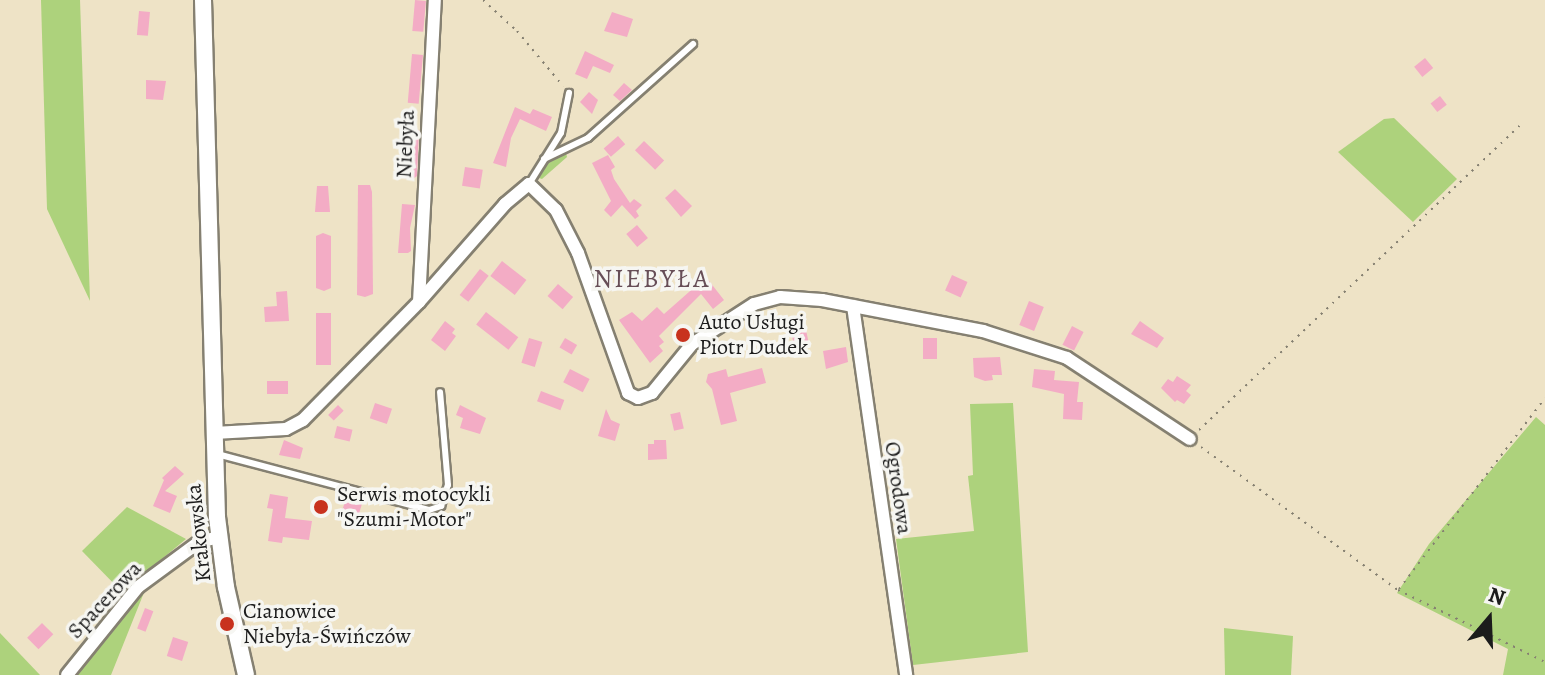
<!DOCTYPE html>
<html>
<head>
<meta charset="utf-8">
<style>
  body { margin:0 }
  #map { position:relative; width:1545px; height:675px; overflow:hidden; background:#eee3c6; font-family:Alegreya,serif }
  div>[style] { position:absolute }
  .green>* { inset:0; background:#add27c }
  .building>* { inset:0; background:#f3acc5; transform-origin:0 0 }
  .path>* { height:2px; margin-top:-1px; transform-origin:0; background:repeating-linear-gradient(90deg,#858071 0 2px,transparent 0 8px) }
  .roads { filter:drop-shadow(2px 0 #858071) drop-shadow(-2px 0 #858071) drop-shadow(0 2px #858071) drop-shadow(0 -2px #858071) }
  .lane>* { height:6px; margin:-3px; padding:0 3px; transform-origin:3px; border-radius:3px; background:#fff }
  .street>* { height:12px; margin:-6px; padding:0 6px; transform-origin:6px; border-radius:6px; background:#fff }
  .secondary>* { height:16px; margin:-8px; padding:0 8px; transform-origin:8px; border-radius:8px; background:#fff }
  .dots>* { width:22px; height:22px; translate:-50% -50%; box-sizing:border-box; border:4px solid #f6f6f2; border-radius:50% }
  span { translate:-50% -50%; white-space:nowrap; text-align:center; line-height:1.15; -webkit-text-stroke:7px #f6f6f2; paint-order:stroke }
  .street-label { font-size:22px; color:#1c1c1c }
  .poi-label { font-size:22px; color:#1c1c1c }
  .left { translate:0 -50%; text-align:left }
  .quarter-label { font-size:26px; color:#674e57; letter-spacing:2px }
  .north { position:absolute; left:1449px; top:579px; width:80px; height:80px; -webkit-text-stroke:6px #f6f6f2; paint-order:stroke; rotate:19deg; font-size:22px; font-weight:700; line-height:32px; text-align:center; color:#1c1c1c }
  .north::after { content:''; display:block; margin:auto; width:28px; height:36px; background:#1c1c1c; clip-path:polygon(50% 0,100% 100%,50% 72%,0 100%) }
</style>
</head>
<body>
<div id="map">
  <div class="green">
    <i style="clip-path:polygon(41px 0,80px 0,90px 301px,47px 209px)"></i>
    <i style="clip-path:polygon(1394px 118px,1457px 179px,1413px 222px,1338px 152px,1384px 119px)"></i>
    <i style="clip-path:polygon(566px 153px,567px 157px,542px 179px,539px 178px,550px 159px)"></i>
    <i style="clip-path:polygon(1013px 403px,1028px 652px,913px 665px,896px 539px,974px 531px,968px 476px,973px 475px,970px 404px)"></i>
    <i style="clip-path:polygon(1536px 417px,1545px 425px,1545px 675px,1503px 675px,1508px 649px,1397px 593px,1429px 544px)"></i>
    <i style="clip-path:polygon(127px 507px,186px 539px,122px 592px,82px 551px)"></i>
    <i style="clip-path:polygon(149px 583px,151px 586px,145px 590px,111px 675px,71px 675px)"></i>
    <i style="clip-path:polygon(1224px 628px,1293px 636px,1291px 675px,1225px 675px)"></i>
    <i style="clip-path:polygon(0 633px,40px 675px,0 675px)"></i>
  </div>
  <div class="building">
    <i style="left:415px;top:0;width:11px;height:31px;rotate:5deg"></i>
    <i style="left:139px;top:11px;width:11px;height:24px;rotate:5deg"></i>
    <i style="clip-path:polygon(612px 12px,633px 19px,627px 37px,604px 31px)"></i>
    <i style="clip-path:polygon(585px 51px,614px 65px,610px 73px,593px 66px,587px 79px,575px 74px)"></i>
    <i style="left:412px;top:54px;width:11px;height:49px;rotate:5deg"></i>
    <i style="left:1425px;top:58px;width:13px;height:14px;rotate:51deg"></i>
    <i style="clip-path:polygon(146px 80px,166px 81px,163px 100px,146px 99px)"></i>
    <i style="clip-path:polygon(624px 83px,632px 90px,620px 101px,613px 95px)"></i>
    <i style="clip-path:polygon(589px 92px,598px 100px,592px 114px,580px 102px)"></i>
    <i style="left:1440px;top:96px;width:11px;height:12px;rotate:52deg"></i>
    <i style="clip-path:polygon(515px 107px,530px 114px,533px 109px,552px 117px,546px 131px,520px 119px,511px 138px,506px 167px,493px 163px)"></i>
    <i style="clip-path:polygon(407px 129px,419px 130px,417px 176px,413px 179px,403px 178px)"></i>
    <i style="left:618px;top:136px;width:11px;height:19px;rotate:49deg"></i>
    <i style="left:644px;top:141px;width:28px;height:13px;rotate:44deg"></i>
    <i style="clip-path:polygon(608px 155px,615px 167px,611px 170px,614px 179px,630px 203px,634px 199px,642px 205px,636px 211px,639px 216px,635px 219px,622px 205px,611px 217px,604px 210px,611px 201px,592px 163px)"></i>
    <i style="left:465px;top:167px;width:18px;height:19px;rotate:9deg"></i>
    <i style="clip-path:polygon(358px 185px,370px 185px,372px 192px,373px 294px,365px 297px,357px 295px)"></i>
    <i style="clip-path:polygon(317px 186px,328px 186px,330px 212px,315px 212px)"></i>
    <i style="clip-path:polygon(675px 189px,692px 206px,681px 217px,665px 198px)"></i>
    <i style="clip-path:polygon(402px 204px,415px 205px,410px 228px,411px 251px,408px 253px,398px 253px)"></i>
    <i style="left:637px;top:225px;width:17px;height:14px;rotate:50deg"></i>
    <i style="clip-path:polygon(323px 233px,331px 236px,331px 288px,324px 291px,316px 288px,316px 236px)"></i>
    <i style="left:502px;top:261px;width:31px;height:19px;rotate:38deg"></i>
    <i style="left:480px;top:269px;width:11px;height:33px;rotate:38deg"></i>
    <i style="left:952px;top:275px;width:17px;height:17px;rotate:24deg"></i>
    <i style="clip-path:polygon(706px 277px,724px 300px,713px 309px,701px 294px,659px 336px,664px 342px,659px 346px,663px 351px,650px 363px,619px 320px,632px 312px,642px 321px,657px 307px,664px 314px)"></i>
    <i style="left:558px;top:284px;width:20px;height:16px;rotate:41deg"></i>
    <i style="clip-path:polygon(287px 291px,289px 321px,265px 322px,264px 307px,277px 306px,276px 292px)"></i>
    <i style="left:1029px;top:301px;width:16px;height:26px;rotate:22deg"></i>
    <i style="left:486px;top:312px;width:41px;height:16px;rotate:38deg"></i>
    <i style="left:316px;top:313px;width:15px;height:52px"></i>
    <i style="clip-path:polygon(445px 321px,455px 329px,452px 333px,456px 336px,445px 351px,431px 340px)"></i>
    <i style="clip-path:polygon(1140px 321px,1164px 338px,1157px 348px,1131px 334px)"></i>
    <i style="left:1072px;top:326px;width:13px;height:21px;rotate:27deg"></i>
    <i style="left:806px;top:330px;width:14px;height:15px;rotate:78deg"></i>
    <i style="left:529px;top:338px;width:14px;height:26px;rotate:17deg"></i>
    <i style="left:565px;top:338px;width:14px;height:11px;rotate:30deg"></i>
    <i style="left:923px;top:338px;width:14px;height:21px"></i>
    <i style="clip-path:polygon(846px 347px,848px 362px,826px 369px,823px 351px)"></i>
    <i style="clip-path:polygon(1000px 357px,1002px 375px,992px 375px,993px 380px,985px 381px,974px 377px,973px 358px)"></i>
    <i style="clip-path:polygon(762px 368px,766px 383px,730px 393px,737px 421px,721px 425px,712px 389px,706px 382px,708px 374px,726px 369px,728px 377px)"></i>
    <i style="left:570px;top:369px;width:22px;height:15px;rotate:27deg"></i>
    <i style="clip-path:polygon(1034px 369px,1055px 371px,1054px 380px,1079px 382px,1077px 402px,1083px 402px,1082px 420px,1063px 419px,1064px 394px,1032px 387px)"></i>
    <i style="clip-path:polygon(1177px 376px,1191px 385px,1186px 391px,1191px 395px,1184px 404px,1177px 400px,1175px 402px,1161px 388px,1168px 379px,1173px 382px)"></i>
    <i style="left:267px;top:381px;width:21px;height:13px"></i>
    <i style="left:541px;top:391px;width:25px;height:11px;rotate:21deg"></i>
    <i style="left:375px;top:403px;width:18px;height:16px;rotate:19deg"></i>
    <i style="left:338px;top:405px;width:8px;height:14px;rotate:45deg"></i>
    <i style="clip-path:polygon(460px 405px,486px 418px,480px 434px,460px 428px,463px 418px,456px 415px)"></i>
    <i style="clip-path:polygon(606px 409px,611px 420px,620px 424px,615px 441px,598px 436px)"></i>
    <i style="left:680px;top:412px;width:17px;height:10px;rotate:77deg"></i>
    <i style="left:337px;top:426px;width:16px;height:12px;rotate:14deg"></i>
    <i style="clip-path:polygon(284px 440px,303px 448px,300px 459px,279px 455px)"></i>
    <i style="clip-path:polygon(654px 440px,666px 440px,667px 459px,648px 460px,648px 444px,654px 444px)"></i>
    <i style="clip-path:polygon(175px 466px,184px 474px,165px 491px,177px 496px,170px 513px,153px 506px,164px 480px,162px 478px)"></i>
    <i style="clip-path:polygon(270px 494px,288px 497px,285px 518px,312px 521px,309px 540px,283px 537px,282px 543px,268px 541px,273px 509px,267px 508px)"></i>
    <i style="left:346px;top:498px;width:17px;height:18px;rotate:17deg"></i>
    <i style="left:145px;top:608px;width:9px;height:22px;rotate:21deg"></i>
    <i style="left:42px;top:623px;width:16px;height:21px;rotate:45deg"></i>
    <i style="left:173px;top:637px;width:16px;height:20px;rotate:18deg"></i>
  </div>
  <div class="path">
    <i style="left:483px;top:0;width:46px;rotate:42.4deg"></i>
    <i style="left:517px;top:31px;width:72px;rotate:50.1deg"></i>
    <i style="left:1199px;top:430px;width:447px;rotate:-43.5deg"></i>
    <i style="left:1201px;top:447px;width:243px;rotate:36deg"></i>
    <i style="left:1398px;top:590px;width:164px;rotate:26.1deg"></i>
    <i style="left:1399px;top:589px;width:240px;rotate:-52.6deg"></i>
  </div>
  <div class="roads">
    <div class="lane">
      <i style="left:544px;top:159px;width:49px;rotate:-25.5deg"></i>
      <i style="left:588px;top:138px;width:141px;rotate:-41.8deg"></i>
      <i style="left:529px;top:184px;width:60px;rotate:-57.9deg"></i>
      <i style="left:561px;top:133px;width:41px;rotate:-78.7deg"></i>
      <i style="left:217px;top:454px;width:219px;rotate:14.8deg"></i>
      <i style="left:429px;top:510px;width:13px;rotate:-18deg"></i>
      <i style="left:441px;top:506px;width:22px;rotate:-72deg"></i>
      <i style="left:448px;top:485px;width:93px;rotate:-94.9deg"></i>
    </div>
    <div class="street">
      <i style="left:419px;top:302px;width:302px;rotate:-87deg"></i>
      <i style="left:853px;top:306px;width:373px;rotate:81.8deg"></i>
      <i style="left:214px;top:433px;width:72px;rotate:-3.2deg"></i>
      <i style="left:286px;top:429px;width:19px;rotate:-28deg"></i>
      <i style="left:303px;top:420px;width:165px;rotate:-45.5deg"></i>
      <i style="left:419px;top:302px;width:130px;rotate:-48.7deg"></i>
      <i style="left:505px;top:204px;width:31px;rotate:-40deg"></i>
      <i style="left:529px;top:184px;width:37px;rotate:44deg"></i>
      <i style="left:556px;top:210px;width:48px;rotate:62.9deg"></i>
      <i style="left:578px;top:253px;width:149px;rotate:70.3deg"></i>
      <i style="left:628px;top:393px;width:11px;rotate:27deg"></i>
      <i style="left:638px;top:398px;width:15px;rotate:-20deg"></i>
      <i style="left:652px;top:393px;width:63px;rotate:-50.8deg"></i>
      <i style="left:692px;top:344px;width:74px;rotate:-32.8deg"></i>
      <i style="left:754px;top:304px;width:27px;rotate:-15deg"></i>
      <i style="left:780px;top:297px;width:42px;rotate:4.1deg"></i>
      <i style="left:822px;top:300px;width:164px;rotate:10.9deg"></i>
      <i style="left:983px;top:331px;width:88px;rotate:17.8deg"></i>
      <i style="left:1067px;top:358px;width:147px;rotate:33.4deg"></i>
      <i style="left:67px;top:675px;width:113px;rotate:-51.1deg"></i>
      <i style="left:138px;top:587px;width:76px;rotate:-36.4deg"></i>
      <i style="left:199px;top:542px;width:21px;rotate:-14deg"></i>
    </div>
    <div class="secondary">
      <i style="left:203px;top:0;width:517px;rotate:88.45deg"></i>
      <i style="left:217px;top:517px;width:71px;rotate:82.7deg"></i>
      <i style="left:226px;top:587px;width:90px;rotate:77.2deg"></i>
    </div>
  </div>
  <div class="dots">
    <i style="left:683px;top:335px;background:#c8321e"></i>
    <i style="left:321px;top:507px;background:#c8321e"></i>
    <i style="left:227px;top:624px;background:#c8321e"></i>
  </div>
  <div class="street-label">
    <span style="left:406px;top:144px;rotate:-87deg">Niebyła</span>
    <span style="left:898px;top:488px;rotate:82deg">Ogrodowa</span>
    <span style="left:199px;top:533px;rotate:-96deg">Krakowska</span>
    <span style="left:105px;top:600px;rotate:-47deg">Spacerowa</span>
  </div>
  <div class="poi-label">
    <span class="left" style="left:699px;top:335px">Auto Usługi<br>Piotr Dudek</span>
    <span class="left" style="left:337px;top:507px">Serwis motocykli<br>"Szumi-Motor"</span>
    <span class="left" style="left:243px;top:624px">Cianowice<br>Niebyła-Świńczów</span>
  </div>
  <div class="quarter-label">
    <span style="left:652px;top:279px">NIEBYŁA</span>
  </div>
  <div class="north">N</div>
</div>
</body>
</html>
